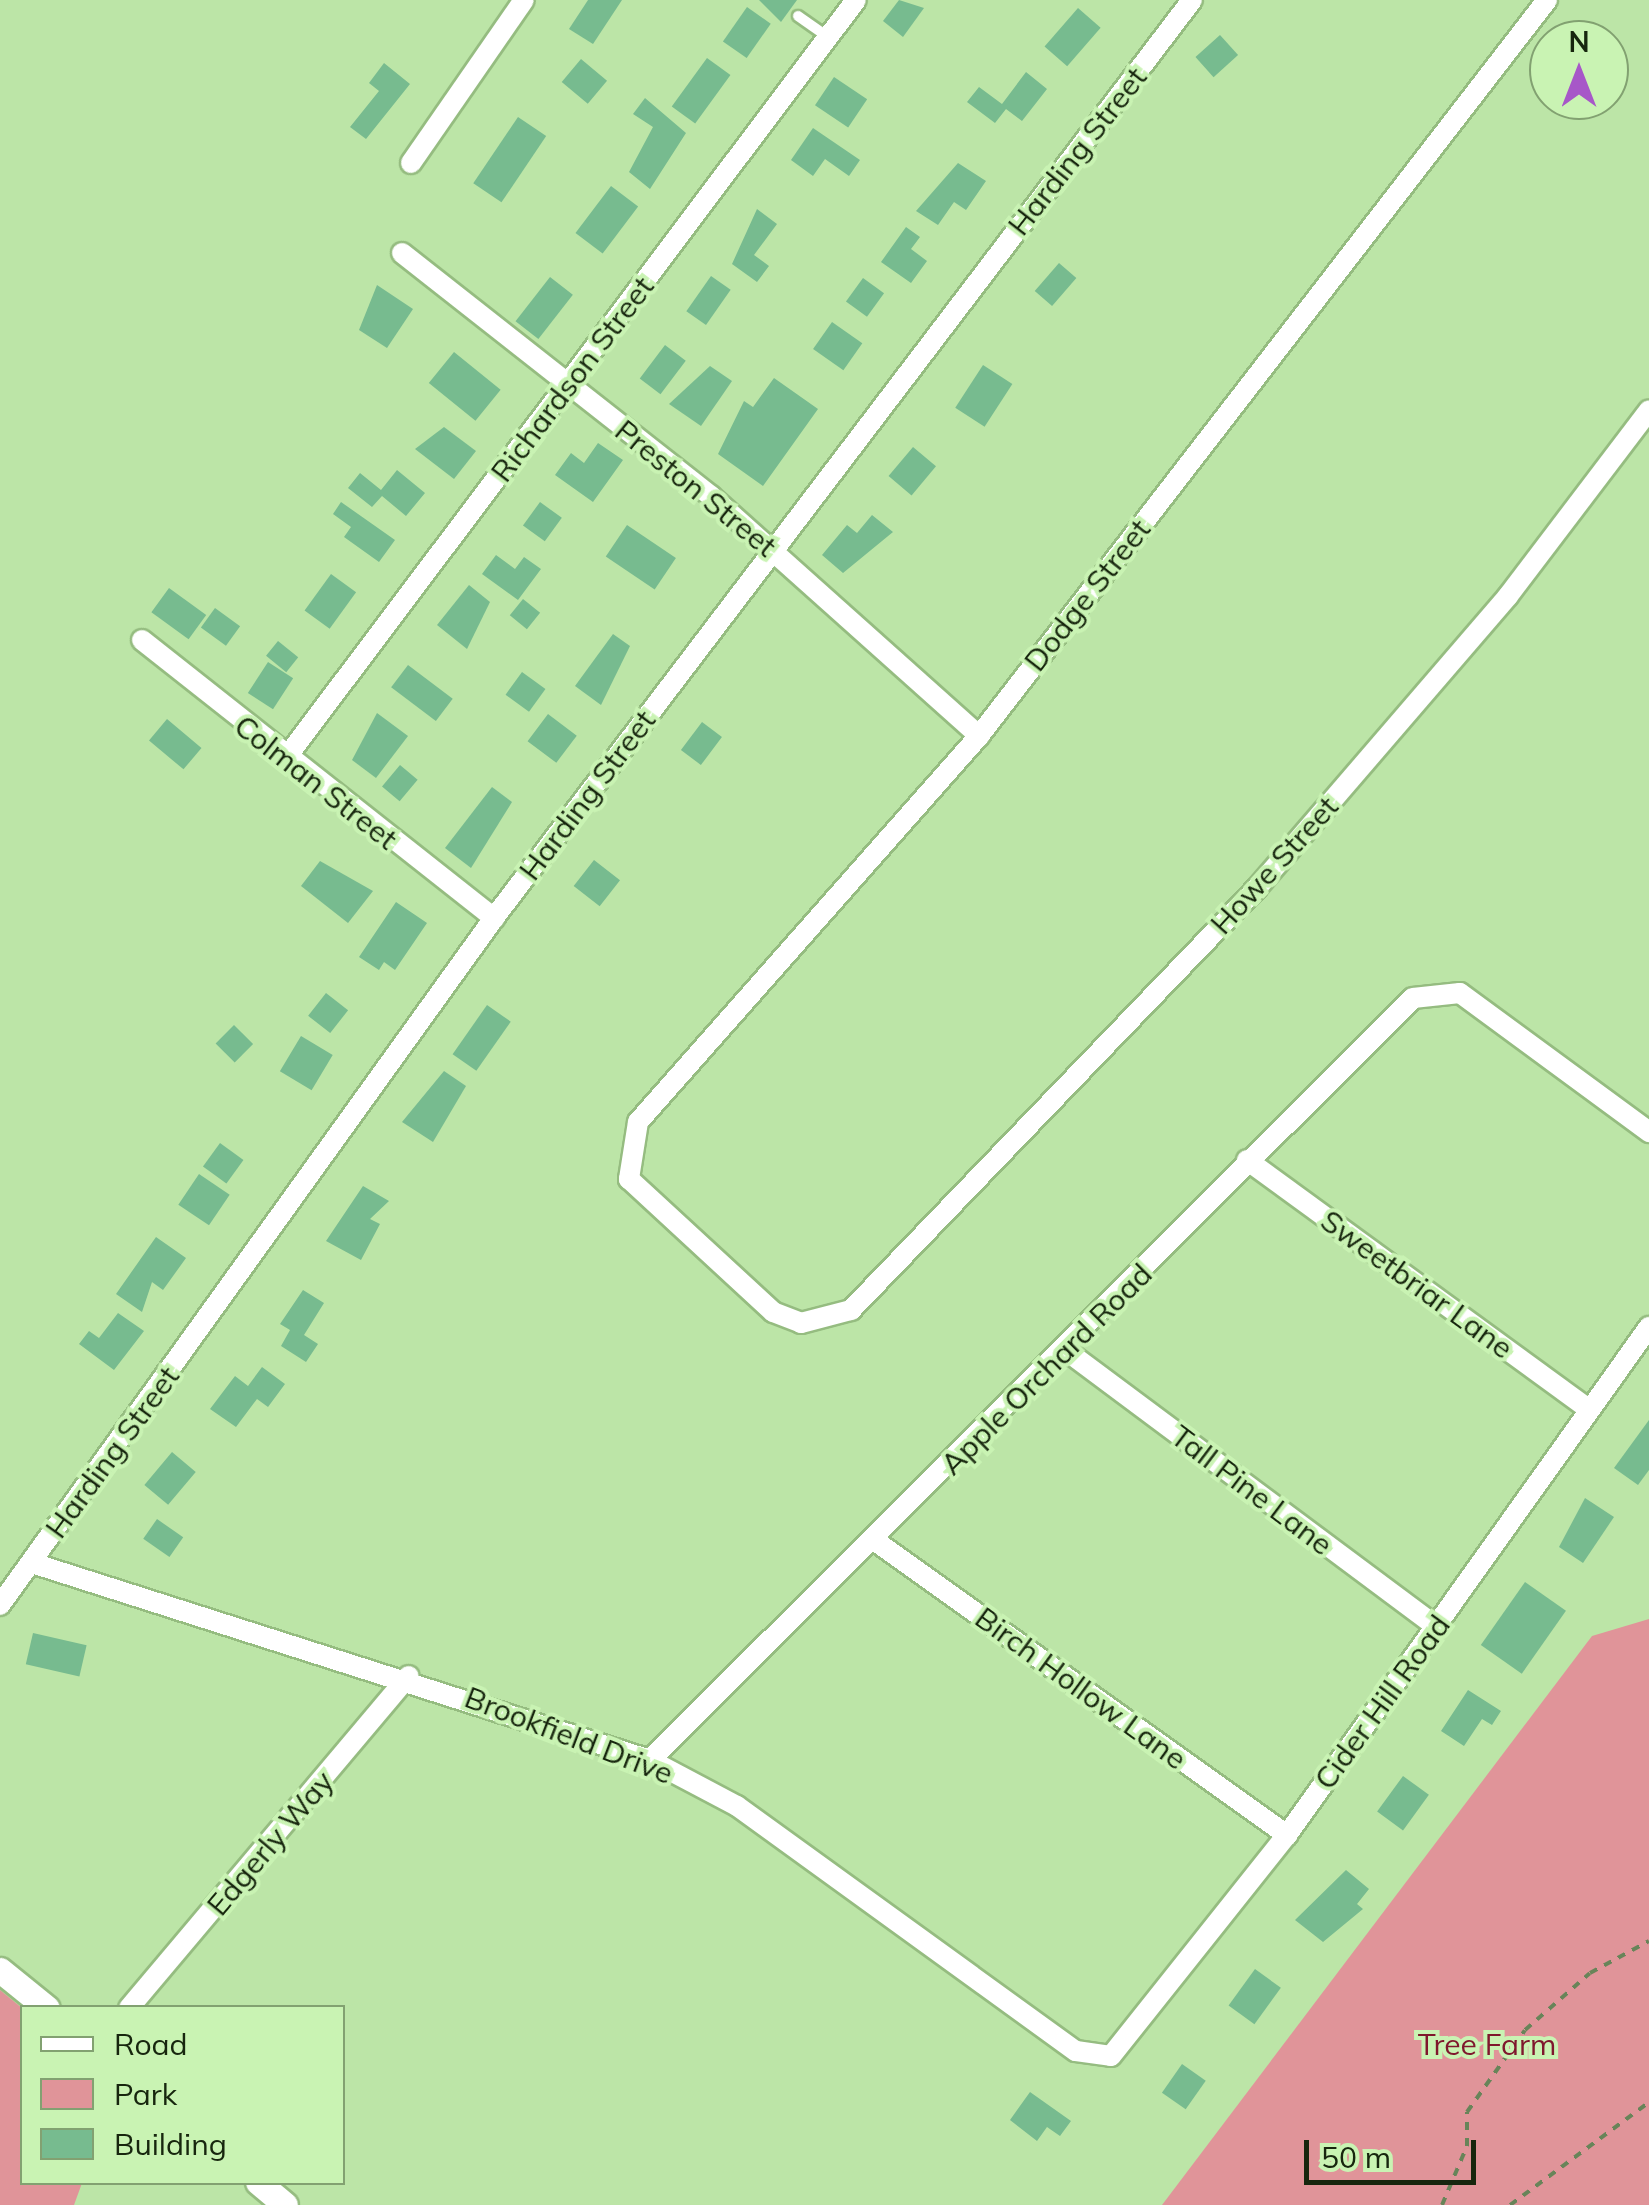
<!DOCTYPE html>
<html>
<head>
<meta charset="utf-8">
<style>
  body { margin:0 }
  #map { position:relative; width:1649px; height:2205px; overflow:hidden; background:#bce5a7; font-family:Mulish,sans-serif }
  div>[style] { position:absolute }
  .green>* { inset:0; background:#e09499 }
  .building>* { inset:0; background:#77bb8f; transform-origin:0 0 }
  .path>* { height:4px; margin-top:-2px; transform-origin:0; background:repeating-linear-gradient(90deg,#688459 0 8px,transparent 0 16px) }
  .roads { filter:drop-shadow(2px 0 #95bc80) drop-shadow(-2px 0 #95bc80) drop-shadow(0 2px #95bc80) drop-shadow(0 -2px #95bc80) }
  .service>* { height:10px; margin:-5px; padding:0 5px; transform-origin:5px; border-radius:5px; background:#fff }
  .minor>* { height:20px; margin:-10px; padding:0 10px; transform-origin:10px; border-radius:10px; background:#fff }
  .tertiary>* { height:25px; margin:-12.5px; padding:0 12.5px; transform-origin:12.5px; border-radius:12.5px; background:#fff }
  span { translate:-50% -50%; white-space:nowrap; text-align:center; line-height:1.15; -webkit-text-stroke:8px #c9f3b3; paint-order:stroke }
  .street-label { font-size:30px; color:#17260e }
  .park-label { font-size:30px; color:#7f182d }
  .legend { position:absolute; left:20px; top:2005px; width:325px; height:180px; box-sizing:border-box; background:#c9f3b3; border:2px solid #82a171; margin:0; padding:12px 18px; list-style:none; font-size:30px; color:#17260e }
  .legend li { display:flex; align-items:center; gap:20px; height:50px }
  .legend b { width:50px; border:2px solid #82a171 }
  .north { position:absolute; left:1529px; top:20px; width:100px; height:100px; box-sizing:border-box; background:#c9f3b3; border:2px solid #82a171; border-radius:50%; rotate:0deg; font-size:28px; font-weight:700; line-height:40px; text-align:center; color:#17260e }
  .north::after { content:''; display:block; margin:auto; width:35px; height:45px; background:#a757c8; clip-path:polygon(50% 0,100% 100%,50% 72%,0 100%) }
  .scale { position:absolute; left:1304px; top:2140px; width:172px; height:45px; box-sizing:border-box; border:5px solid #17260e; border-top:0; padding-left:12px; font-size:30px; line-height:35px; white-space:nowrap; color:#17260e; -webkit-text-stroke:8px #c9f3b3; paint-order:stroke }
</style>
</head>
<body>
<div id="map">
  <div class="green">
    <i style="clip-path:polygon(1649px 1619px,1649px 2205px,1162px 2205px,1592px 1636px)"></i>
    <i style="clip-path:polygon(0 1990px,22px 2008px,22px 2182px,82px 2183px,74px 2205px,0 2205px)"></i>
  </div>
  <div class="building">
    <i style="clip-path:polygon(588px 0,622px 0,593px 44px,569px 29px)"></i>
    <i style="clip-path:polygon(759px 0,797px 0,781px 22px)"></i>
    <i style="clip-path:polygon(899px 0,924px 8px,903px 37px,883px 21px)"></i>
    <i style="left:747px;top:7px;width:29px;height:42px;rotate:35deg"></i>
    <i style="left:1078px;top:8px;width:30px;height:51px;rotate:41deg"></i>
    <i style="left:1220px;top:35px;width:27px;height:33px;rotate:48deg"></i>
    <i style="left:707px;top:58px;width:29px;height:60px;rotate:36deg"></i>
    <i style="left:581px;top:59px;width:34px;height:30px;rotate:40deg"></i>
    <i style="clip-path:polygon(384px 63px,410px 84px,366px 139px,350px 127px,379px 91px,369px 83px)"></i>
    <i style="clip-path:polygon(1026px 72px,1047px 89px,1022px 121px,1006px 109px,995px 123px,967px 102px,979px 87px,1002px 104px)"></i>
    <i style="left:834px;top:77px;width:40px;height:34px;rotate:34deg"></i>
    <i style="clip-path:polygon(645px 98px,686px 133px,650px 189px,629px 172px,653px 127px,633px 114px)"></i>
    <i style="left:518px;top:117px;width:34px;height:80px;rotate:34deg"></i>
    <i style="clip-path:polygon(813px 128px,860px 160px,849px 176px,825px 159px,813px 176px,791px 160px)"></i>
    <i style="clip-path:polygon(958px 163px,986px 181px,966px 210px,954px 202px,938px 225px,916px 211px)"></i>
    <i style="left:611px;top:186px;width:34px;height:59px;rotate:37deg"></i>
    <i style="clip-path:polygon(757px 209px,777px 224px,754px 255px,769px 266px,757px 282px,732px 264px)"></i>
    <i style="clip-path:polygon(906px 227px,920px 237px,911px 249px,927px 261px,911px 283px,881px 262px)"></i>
    <i style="left:1059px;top:263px;width:23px;height:37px;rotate:41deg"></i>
    <i style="left:711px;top:276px;width:24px;height:43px;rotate:35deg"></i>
    <i style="left:550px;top:277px;width:29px;height:56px;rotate:38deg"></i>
    <i style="left:863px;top:278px;width:26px;height:29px;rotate:36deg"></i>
    <i style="clip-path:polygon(377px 285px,413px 309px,387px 348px,359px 330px)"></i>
    <i style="left:832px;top:322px;width:37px;height:33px;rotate:35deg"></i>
    <i style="left:665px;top:345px;width:26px;height:42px;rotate:37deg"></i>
    <i style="left:454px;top:352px;width:60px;height:40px;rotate:39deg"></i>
    <i style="left:983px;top:365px;width:35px;height:51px;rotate:33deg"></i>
    <i style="clip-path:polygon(710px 366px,732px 381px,701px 426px,669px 404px)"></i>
    <i style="clip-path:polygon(774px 378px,818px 409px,763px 486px,718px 454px,744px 401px,753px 407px)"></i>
    <i style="clip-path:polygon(444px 427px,476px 451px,454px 479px,415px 449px)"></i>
    <i style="clip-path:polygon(598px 443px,623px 460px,593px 502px,555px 475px,571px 453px,584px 463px)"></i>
    <i style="left:913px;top:447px;width:30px;height:38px;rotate:40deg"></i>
    <i style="clip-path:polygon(397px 470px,425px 493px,406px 516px,382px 496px,372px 507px,348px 488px,360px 473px,381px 490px)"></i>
    <i style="clip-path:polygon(341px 502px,395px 540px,379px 562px,344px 537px,351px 527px,333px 514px)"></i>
    <i style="left:540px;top:502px;width:27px;height:29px;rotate:36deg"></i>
    <i style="clip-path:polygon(872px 515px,893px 532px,843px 573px,822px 555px,847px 525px,857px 533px)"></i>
    <i style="left:627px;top:525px;width:59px;height:38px;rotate:34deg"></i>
    <i style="clip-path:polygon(496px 555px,515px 569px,524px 557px,541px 569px,518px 600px,482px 574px)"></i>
    <i style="left:331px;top:574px;width:31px;height:45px;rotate:36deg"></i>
    <i style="clip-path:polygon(469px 585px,490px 602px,467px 649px,437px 625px)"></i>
    <i style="left:169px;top:588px;width:46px;height:30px;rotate:36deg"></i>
    <i style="left:523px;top:599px;width:22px;height:21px;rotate:39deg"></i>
    <i style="left:215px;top:608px;width:31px;height:24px;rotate:36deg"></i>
    <i style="clip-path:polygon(613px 634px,630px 646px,601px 705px,575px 686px)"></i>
    <i style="left:278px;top:641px;width:26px;height:19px;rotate:39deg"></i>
    <i style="left:268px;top:662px;width:30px;height:37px;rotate:33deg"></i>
    <i style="left:408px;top:665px;width:56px;height:28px;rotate:37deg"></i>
    <i style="left:522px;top:672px;width:29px;height:28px;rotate:36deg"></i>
    <i style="clip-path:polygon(377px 713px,408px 736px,376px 778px,352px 760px)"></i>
    <i style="left:548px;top:714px;width:36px;height:34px;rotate:37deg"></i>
    <i style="left:167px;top:719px;width:45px;height:28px;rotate:40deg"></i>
    <i style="left:702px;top:722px;width:25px;height:35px;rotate:37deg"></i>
    <i style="left:400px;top:765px;width:23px;height:28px;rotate:40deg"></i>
    <i style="clip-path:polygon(492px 787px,512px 802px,471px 868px,445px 848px)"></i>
    <i style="left:594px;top:860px;width:33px;height:33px;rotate:38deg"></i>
    <i style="clip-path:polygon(320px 861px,373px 891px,348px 923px,301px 886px)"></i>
    <i style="clip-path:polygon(396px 902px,427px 923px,395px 970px,384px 962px,379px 970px,359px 957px)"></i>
    <i style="left:326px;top:993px;width:28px;height:29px;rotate:38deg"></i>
    <i style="left:487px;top:1005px;width:29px;height:60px;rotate:35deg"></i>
    <i style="left:234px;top:1025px;width:27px;height:26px;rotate:45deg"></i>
    <i style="left:301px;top:1036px;width:37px;height:41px;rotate:31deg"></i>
    <i style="clip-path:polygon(444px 1071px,466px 1086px,433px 1142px,402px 1122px)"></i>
    <i style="left:220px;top:1143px;width:29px;height:29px;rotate:36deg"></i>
    <i style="left:199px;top:1174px;width:37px;height:37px;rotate:34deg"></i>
    <i style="clip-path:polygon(363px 1186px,389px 1201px,370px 1219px,380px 1224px,361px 1260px,326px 1241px)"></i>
    <i style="clip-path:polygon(156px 1237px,186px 1258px,163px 1290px,152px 1282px,142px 1312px,116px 1294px)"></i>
    <i style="clip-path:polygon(303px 1290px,324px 1303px,304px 1335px,318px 1344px,306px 1362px,281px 1346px,290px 1330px,280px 1324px)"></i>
    <i style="clip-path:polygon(118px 1313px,144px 1331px,114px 1370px,79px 1344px,89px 1331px,99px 1338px)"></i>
    <i style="clip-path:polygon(262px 1367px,285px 1384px,268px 1407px,257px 1399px,236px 1427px,210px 1409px,235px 1376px,248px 1386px)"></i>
    <i style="clip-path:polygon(1649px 1420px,1649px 1470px,1638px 1485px,1614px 1468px)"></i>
    <i style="left:172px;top:1452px;width:31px;height:43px;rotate:40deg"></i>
    <i style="clip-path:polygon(1585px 1498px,1614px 1517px,1583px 1563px,1559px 1547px)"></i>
    <i style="left:157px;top:1519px;width:32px;height:24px;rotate:35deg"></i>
    <i style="left:1525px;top:1582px;width:50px;height:77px;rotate:35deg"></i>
    <i style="left:33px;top:1633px;width:55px;height:32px;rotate:13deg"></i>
    <i style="clip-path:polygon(1468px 1690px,1501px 1711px,1492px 1725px,1482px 1719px,1464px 1746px,1441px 1731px)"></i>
    <i style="left:1403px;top:1776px;width:32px;height:44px;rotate:36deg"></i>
    <i style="clip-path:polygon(1346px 1870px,1369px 1889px,1357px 1904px,1363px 1909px,1323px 1942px,1295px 1920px)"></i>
    <i style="left:1255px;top:1969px;width:32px;height:45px;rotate:36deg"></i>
    <i style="left:1182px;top:2064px;width:29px;height:35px;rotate:35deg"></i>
    <i style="clip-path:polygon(1030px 2092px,1071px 2121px,1060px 2136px,1047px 2127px,1037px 2141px,1010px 2120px)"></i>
  </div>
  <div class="path">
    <i style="left:1442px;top:2205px;width:64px;rotate:-67deg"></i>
    <i style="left:1467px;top:2146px;width:34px;rotate:-90deg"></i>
    <i style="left:1467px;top:2112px;width:100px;rotate:-54.7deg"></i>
    <i style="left:1525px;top:2030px;width:86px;rotate:-41.2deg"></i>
    <i style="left:1590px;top:1973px;width:67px;rotate:-28.5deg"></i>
    <i style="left:1510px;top:2205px;width:173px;rotate:-36.5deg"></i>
  </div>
  <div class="roads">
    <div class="service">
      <i style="left:798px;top:16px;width:37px;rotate:35deg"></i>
    </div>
    <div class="minor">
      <i style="left:1547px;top:0;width:930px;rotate:127.66deg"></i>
      <i style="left:979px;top:736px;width:515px;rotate:131.46deg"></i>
      <i style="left:638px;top:1122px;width:58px;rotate:99deg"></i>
      <i style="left:629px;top:1179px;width:196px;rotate:42.7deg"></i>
      <i style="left:773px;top:1312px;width:30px;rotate:21deg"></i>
      <i style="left:801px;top:1323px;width:52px;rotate:-14.6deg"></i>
      <i style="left:851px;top:1310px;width:586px;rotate:-46.11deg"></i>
      <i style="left:1257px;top:888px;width:385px;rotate:-49.3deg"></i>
      <i style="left:1508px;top:596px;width:233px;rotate:-52.8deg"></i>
      <i style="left:411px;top:163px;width:198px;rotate:-55.3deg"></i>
      <i style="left:402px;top:253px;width:393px;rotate:38.2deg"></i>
      <i style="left:711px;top:496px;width:360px;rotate:41.8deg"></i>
      <i style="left:142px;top:640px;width:449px;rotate:38.3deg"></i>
      <i style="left:286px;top:758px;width:948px;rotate:-53.06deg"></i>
      <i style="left:1247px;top:1160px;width:422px;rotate:36.1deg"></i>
      <i style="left:1068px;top:1352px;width:460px;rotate:36.7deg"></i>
      <i style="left:874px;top:1540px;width:508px;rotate:35.54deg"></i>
      <i style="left:32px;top:1563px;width:649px;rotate:17.68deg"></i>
      <i style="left:650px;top:1760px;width:98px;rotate:27.9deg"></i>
      <i style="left:737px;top:1806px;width:418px;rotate:35.9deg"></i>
      <i style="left:1076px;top:2051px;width:35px;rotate:8deg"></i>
      <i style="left:1111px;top:2056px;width:283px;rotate:-51.5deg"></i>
      <i style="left:1287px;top:1835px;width:624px;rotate:-54.53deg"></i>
      <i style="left:0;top:1605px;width:846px;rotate:-54.28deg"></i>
      <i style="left:494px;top:918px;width:1153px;rotate:-52.75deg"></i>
      <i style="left:650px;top:1760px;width:1078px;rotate:-44.96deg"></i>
      <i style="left:1413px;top:998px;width:47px;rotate:-6.1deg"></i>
      <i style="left:1460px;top:993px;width:235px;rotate:36.3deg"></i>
      <i style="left:129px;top:2008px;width:434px;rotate:-49.9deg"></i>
    </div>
    <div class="tertiary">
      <i style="left:0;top:1970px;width:60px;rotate:39deg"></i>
      <i style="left:258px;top:2182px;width:35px;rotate:40deg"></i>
    </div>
  </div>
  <div class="street-label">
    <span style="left:1077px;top:151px;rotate:-52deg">Harding Street</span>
    <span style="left:572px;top:379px;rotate:-53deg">Richardson Street</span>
    <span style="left:696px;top:488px;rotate:39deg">Preston Street</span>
    <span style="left:1087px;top:595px;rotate:-52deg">Dodge Street</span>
    <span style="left:316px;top:782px;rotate:38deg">Colman Street</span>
    <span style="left:587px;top:795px;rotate:-53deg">Harding Street</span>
    <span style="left:1274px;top:865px;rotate:-48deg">Howe Street</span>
    <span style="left:1417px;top:1284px;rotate:36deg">Sweetbriar Lane</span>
    <span style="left:1046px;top:1369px;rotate:-45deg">Apple Orchard Road</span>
    <span style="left:112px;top:1452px;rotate:-54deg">Harding Street</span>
    <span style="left:1252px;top:1490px;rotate:37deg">Tall Pine Lane</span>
    <span style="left:1081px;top:1688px;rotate:36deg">Birch Hollow Lane</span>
    <span style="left:1382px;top:1702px;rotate:-54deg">Cider Hill Road</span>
    <span style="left:569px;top:1735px;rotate:21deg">Brookfield Drive</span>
    <span style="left:270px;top:1843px;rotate:-50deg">Edgerly Way</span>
  </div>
  <div class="park-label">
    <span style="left:1487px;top:2044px">Tree Farm</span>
  </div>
  <ul class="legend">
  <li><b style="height:12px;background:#fff"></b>Road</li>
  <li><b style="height:28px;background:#e09499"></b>Park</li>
  <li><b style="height:28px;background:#77bb8f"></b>Building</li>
  </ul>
  <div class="north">N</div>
  <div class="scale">50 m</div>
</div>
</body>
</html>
